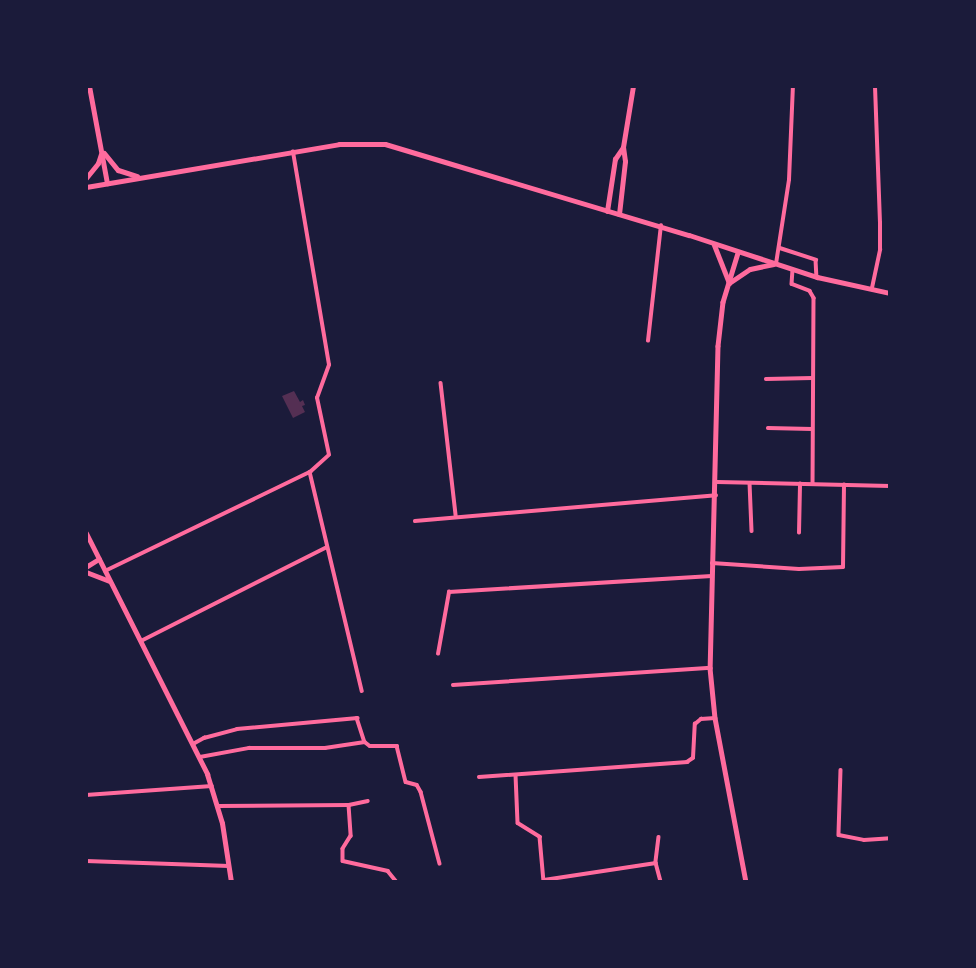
<!DOCTYPE html>
<html>
<head>
<meta charset="utf-8">
<style>
  body { margin:0 }
  #map { position:relative; width:976px; height:968px; overflow:hidden; background:#1b1b3a; font-family:"Exo 2",sans-serif }
  div>[style] { position:absolute }
  .building>* { inset:0; background:#542f53 }
  .minor>* { height:3.5px; margin:-1.75px; padding:0 1.75px; transform-origin:1.75px; border-radius:1.75px; background:#ff6b9d }
  .tertiary>* { height:4.5px; margin:-2.25px; padding:0 2.25px; transform-origin:2.25px; border-radius:2.25px; background:#ff6b9d }
  .secondary>* { height:5px; margin:-2.5px; padding:0 2.5px; transform-origin:2.5px; border-radius:2.5px; background:#ff6b9d }
  span { translate:-50% -50%; white-space:nowrap; text-align:center; line-height:1.15; -webkit-text-stroke:7px #1b1b3a; paint-order:stroke }
  .frame { position:absolute; inset:0; border:88px solid #1b1b3a; pointer-events:none }
</style>
</head>
<body>
<div id="map">
  <div class="building">
    <i style="clip-path:polygon(294px 391px,300px 402px,303px 400px,305px 405px,302px 406px,305px 412px,293px 418px,282px 396px)"></i>
  </div>
  <div class="minor">
    <i style="left:780px;top:248px;width:38px;rotate:18deg"></i>
    <i style="left:816px;top:260px;width:17px;rotate:87deg"></i>
    <i style="left:776px;top:264px;width:85px;rotate:-81.2deg"></i>
    <i style="left:789px;top:180px;width:94px;rotate:-87.6deg"></i>
    <i style="left:793px;top:270px;width:14px;rotate:94deg"></i>
    <i style="left:792px;top:284px;width:19px;rotate:21deg"></i>
    <i style="left:810px;top:291px;width:8px;rotate:60deg"></i>
    <i style="left:814px;top:298px;width:186px;rotate:90.3deg"></i>
    <i style="left:872px;top:288px;width:39px;rotate:-78deg"></i>
    <i style="left:880px;top:250px;width:27px;rotate:-90deg"></i>
    <i style="left:880px;top:223px;width:137px;rotate:-92.1deg"></i>
    <i style="left:648px;top:341px;width:116px;rotate:-83.6deg"></i>
    <i style="left:766px;top:379px;width:46px;rotate:-1.2deg"></i>
    <i style="left:441px;top:383px;width:133px;rotate:83.5deg"></i>
    <i style="left:768px;top:428px;width:44px;rotate:1.3deg"></i>
    <i style="left:310px;top:472px;width:225px;rotate:76.6deg"></i>
    <i style="left:717px;top:482px;width:173px;rotate:1.3deg"></i>
    <i style="left:750px;top:483px;width:48px;rotate:87.6deg"></i>
    <i style="left:415px;top:521px;width:302px;rotate:-4.9deg"></i>
    <i style="left:799px;top:533px;width:49px;rotate:-88.8deg"></i>
    <i style="left:712px;top:563px;width:87px;rotate:3.9deg"></i>
    <i style="left:799px;top:569px;width:44px;rotate:-2.6deg"></i>
    <i style="left:843px;top:567px;width:82px;rotate:-89.3deg"></i>
    <i style="left:105px;top:571px;width:228px;rotate:-25.8deg"></i>
    <i style="left:310px;top:472px;width:25px;rotate:-42deg"></i>
    <i style="left:329px;top:455px;width:58px;rotate:-101.9deg"></i>
    <i style="left:317px;top:398px;width:35px;rotate:-70deg"></i>
    <i style="left:329px;top:365px;width:216px;rotate:-99.6deg"></i>
    <i style="left:141px;top:641px;width:208px;rotate:-26.8deg"></i>
    <i style="left:438px;top:654px;width:63px;rotate:-79.9deg"></i>
    <i style="left:449px;top:592px;width:263px;rotate:-3.5deg"></i>
    <i style="left:453px;top:685px;width:258px;rotate:-3.8deg"></i>
    <i style="left:193px;top:744px;width:13px;rotate:-29deg"></i>
    <i style="left:204px;top:738px;width:34px;rotate:-15deg"></i>
    <i style="left:237px;top:729px;width:121px;rotate:-5.2deg"></i>
    <i style="left:357px;top:718px;width:25px;rotate:72deg"></i>
    <i style="left:365px;top:742px;width:6px;rotate:39deg"></i>
    <i style="left:370px;top:746px;width:27px"></i>
    <i style="left:397px;top:746px;width:37px;rotate:76deg"></i>
    <i style="left:406px;top:782px;width:11px;rotate:15deg"></i>
    <i style="left:417px;top:785px;width:8px;rotate:60deg"></i>
    <i style="left:421px;top:792px;width:74px;rotate:75.2deg"></i>
    <i style="left:200px;top:757px;width:50px;rotate:-10.4deg"></i>
    <i style="left:249px;top:748px;width:76px"></i>
    <i style="left:325px;top:748px;width:40px;rotate:-8.5deg"></i>
    <i style="left:841px;top:770px;width:65px;rotate:91.8deg"></i>
    <i style="left:839px;top:835px;width:25px;rotate:11deg"></i>
    <i style="left:864px;top:840px;width:26px;rotate:-4deg"></i>
    <i style="left:516px;top:775px;width:48px;rotate:87.6deg"></i>
    <i style="left:518px;top:823px;width:26px;rotate:32deg"></i>
    <i style="left:540px;top:837px;width:45px;rotate:84.9deg"></i>
    <i style="left:479px;top:777px;width:209px;rotate:-4.1deg"></i>
    <i style="left:687px;top:762px;width:7px;rotate:-34deg"></i>
    <i style="left:693px;top:758px;width:34px;rotate:-87deg"></i>
    <i style="left:695px;top:724px;width:8px;rotate:-40deg"></i>
    <i style="left:701px;top:719px;width:14px;rotate:-4deg"></i>
    <i style="left:86px;top:795px;width:126px;rotate:-4.1deg"></i>
    <i style="left:349px;top:805px;width:31px;rotate:86deg"></i>
    <i style="left:351px;top:836px;width:15px;rotate:122deg"></i>
    <i style="left:343px;top:849px;width:12px;rotate:90deg"></i>
    <i style="left:343px;top:861px;width:46px;rotate:12.5deg"></i>
    <i style="left:388px;top:871px;width:14px;rotate:51deg"></i>
    <i style="left:218px;top:806px;width:131px;rotate:-0.4deg"></i>
    <i style="left:349px;top:805px;width:19px;rotate:-12deg"></i>
    <i style="left:659px;top:837px;width:26px;rotate:97deg"></i>
    <i style="left:656px;top:863px;width:20px;rotate:75deg"></i>
    <i style="left:86px;top:861px;width:143px;rotate:2deg"></i>
    <i style="left:544px;top:880px;width:113px;rotate:-8.6deg"></i>
  </div>
  <div class="tertiary">
    <i style="left:738px;top:253px;width:51px;rotate:107deg"></i>
    <i style="left:723px;top:302px;width:44px;rotate:96.5deg"></i>
    <i style="left:718px;top:346px;width:322px;rotate:91.4deg"></i>
    <i style="left:710px;top:668px;width:50px;rotate:84.3deg"></i>
    <i style="left:715px;top:718px;width:167px;rotate:79.3deg"></i>
    <i style="left:86px;top:567px;width:15px;rotate:-32deg"></i>
  </div>
  <div class="secondary">
    <i style="left:89px;top:86px;width:99px;rotate:79.5deg"></i>
    <i style="left:104px;top:153px;width:22px;rotate:51deg"></i>
    <i style="left:118px;top:170px;width:20px;rotate:18deg"></i>
    <i style="left:86px;top:178px;width:19px;rotate:-51deg"></i>
    <i style="left:98px;top:163px;width:9px;rotate:-72deg"></i>
    <i style="left:86px;top:187px;width:257px;rotate:-9.6deg"></i>
    <i style="left:339px;top:144px;width:46px"></i>
    <i style="left:385px;top:144px;width:317px;rotate:16.7deg"></i>
    <i style="left:689px;top:235px;width:135px;rotate:18.2deg"></i>
    <i style="left:817px;top:277px;width:75px;rotate:12.4deg"></i>
    <i style="left:607px;top:211px;width:53px;rotate:-81.3deg"></i>
    <i style="left:615px;top:159px;width:14px;rotate:-56deg"></i>
    <i style="left:619px;top:214px;width:53px;rotate:-83.5deg"></i>
    <i style="left:625px;top:161px;width:14px;rotate:-98deg"></i>
    <i style="left:623px;top:147px;width:62px;rotate:-80.7deg"></i>
    <i style="left:714px;top:245px;width:41px;rotate:68.5deg"></i>
    <i style="left:729px;top:283px;width:25px;rotate:-34deg"></i>
    <i style="left:750px;top:269px;width:24px;rotate:-12deg"></i>
    <i style="left:86px;top:533px;width:270px;rotate:63.3deg"></i>
    <i style="left:207px;top:774px;width:51px;rotate:73deg"></i>
    <i style="left:222px;top:823px;width:60px;rotate:81.3deg"></i>
    <i style="left:86px;top:572px;width:25px;rotate:21deg"></i>
  </div>
  <div class="frame"></div>
</div>
</body>
</html>
